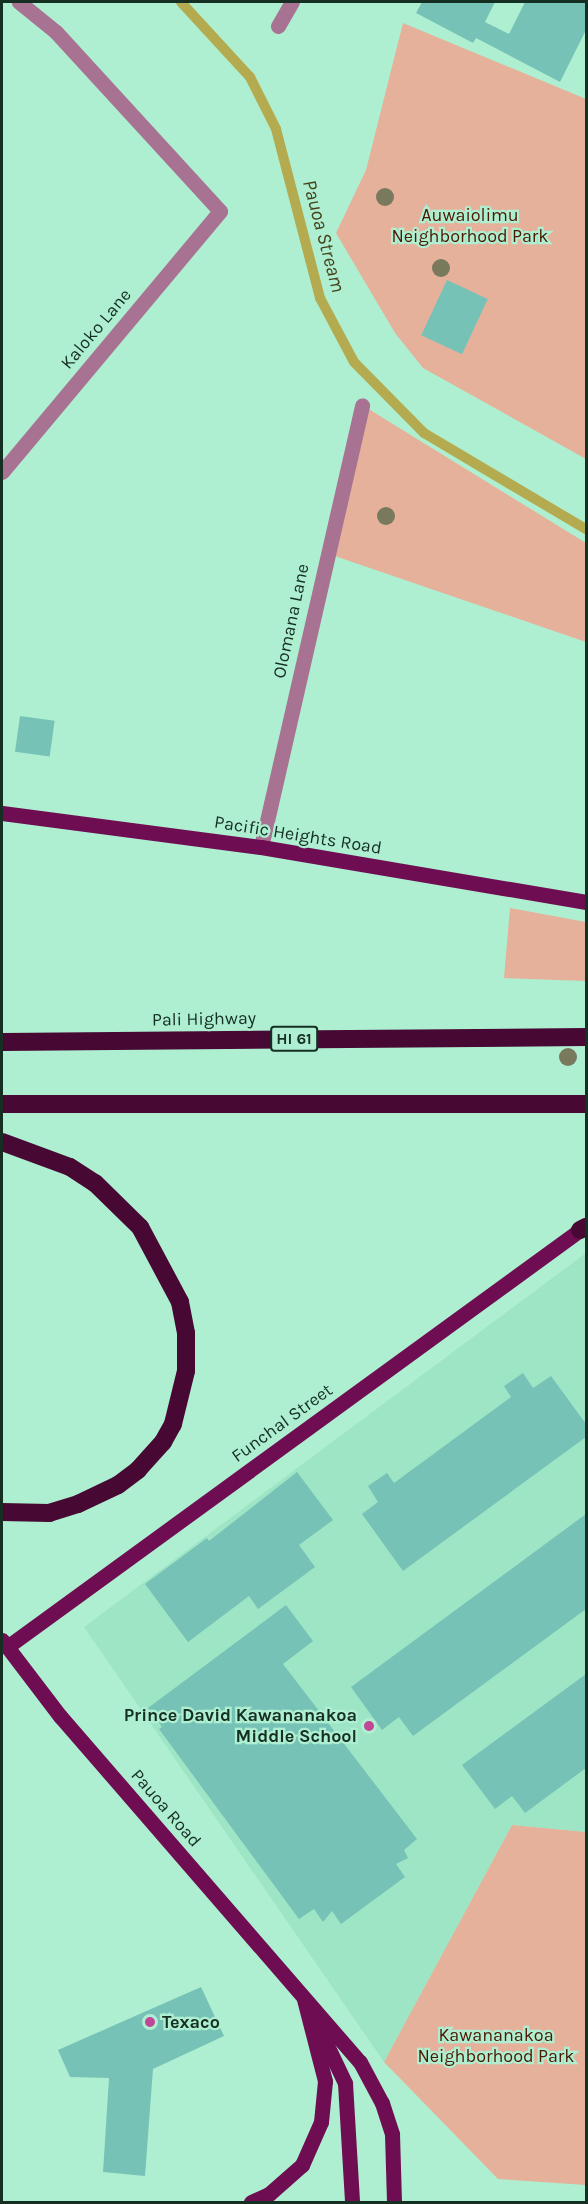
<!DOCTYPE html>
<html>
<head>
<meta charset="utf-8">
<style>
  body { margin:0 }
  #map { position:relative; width:588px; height:2204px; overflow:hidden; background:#afefd1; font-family:Karla,sans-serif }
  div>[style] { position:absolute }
  .built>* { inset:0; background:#9de5c4 }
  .green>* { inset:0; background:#e5b19b }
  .stream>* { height:10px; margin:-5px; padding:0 5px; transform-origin:5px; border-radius:5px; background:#b4ab51 }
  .building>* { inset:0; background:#77c2b7; transform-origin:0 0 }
  .minor>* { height:15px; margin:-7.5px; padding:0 7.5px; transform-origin:7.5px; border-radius:7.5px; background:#a87392 }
  .major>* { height:15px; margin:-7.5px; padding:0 7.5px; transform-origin:7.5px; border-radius:7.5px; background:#6f0d53 }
  .highway>* { height:18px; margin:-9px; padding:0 9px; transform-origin:9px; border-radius:9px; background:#470934 }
  .trees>* { width:18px; height:18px; margin:-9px; border-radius:50%; background:#79795e }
  .dots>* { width:16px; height:16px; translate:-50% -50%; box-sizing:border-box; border:3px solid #afefd1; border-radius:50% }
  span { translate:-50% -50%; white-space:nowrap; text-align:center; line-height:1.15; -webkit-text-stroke:4.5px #afefd1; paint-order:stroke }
  .shield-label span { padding:2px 4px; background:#afefd1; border:2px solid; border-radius:4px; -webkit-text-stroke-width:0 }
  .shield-label { font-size:16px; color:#152f23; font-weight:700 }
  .park-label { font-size:18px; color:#4c1800 }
  .street-label { font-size:18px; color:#152f23 }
  .poi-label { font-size:18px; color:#152f23; font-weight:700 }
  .right { translate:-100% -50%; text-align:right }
  .left { translate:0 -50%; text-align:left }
  .water-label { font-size:20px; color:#46421b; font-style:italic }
  .frame { position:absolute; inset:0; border:3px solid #152f23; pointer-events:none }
</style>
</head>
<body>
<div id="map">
  <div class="built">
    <i style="clip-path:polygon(586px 1253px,586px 1832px,512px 1825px,384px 2062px,84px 1627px)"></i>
  </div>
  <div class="green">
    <i style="clip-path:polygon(403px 23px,586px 99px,586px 459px,423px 368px,395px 333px,336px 233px,366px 170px)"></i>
    <i style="clip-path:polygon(362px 405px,586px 543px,586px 642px,326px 553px)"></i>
    <i style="clip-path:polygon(510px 908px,586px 922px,586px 981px,504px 978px)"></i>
    <i style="clip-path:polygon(512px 1825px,586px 1832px,586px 2185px,498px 2179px,384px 2062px)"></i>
  </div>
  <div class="stream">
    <i style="left:181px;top:2px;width:102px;rotate:47.4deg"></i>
    <i style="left:250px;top:77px;width:58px;rotate:63.4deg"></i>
    <i style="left:276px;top:129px;width:175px;rotate:75.4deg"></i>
    <i style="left:320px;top:298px;width:72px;rotate:62deg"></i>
    <i style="left:354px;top:362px;width:100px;rotate:45.4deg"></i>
    <i style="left:424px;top:433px;width:188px;rotate:30.7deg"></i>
  </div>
  <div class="building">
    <i style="clip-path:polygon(422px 2px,495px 2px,485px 22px,509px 34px,525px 2px,586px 2px,586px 30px,560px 82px,476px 38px,473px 43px,416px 13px)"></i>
    <i style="left:447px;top:280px;width:45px;height:61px;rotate:25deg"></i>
    <i style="left:20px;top:716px;width:35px;height:36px;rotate:8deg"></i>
    <i style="clip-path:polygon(523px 1373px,533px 1388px,551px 1376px,586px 1424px,586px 1437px,403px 1571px,362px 1514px,378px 1502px,368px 1486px,387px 1473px,394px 1483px,511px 1397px,504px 1386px)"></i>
    <i style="clip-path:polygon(297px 1472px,333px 1520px,299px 1545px,315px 1567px,258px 1609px,249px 1596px,188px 1642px,145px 1584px,207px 1538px,209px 1541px)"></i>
    <i style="clip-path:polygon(586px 1514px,586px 1609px,413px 1736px,399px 1717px,382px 1730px,351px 1687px)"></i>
    <i style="clip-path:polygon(286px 1605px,313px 1641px,283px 1664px,417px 1839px,404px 1850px,408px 1858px,396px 1864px,405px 1877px,341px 1924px,332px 1911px,323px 1922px,314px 1909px,299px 1919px,159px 1729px,162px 1727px,148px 1708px)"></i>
    <i style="clip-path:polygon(586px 1674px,586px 1768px,525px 1813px,512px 1796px,495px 1809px,462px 1765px)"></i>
    <i style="clip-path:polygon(201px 1987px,224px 2036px,153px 2069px,145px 2176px,103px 2172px,109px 2078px,70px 2077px,58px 2050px)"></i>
  </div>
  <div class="minor">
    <i style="left:278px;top:26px;width:28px;rotate:-60deg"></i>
    <i style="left:2px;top:472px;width:340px;rotate:-50.1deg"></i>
    <i style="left:220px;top:211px;width:243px;rotate:-132.5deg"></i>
    <i style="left:56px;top:32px;width:48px;rotate:-141deg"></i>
    <i style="left:261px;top:847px;width:453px;rotate:-77.1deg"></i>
  </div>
  <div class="major">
    <i style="left:2px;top:813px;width:261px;rotate:7.5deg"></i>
    <i style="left:261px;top:847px;width:330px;rotate:9.6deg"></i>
    <i style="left:2px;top:1640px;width:96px;rotate:52.7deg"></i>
    <i style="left:60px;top:1716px;width:458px;rotate:49.1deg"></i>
    <i style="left:360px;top:2062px;width:47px;rotate:61.8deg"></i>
    <i style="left:382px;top:2103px;width:33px;rotate:72deg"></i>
    <i style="left:392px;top:2134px;width:68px;rotate:88.3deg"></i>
    <i style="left:7px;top:1647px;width:709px;rotate:-36.05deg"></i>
    <i style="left:315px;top:2020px;width:70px;rotate:64.5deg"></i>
    <i style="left:345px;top:2083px;width:119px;rotate:86.6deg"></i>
    <i style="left:251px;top:2202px;width:20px;rotate:-24deg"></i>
    <i style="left:269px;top:2194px;width:44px;rotate:-41.3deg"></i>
    <i style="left:302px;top:2165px;width:47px;rotate:-66.2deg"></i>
    <i style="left:321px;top:2122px;width:41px;rotate:-84.4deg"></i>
    <i style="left:325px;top:2081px;width:85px;rotate:-104.4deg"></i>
  </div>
  <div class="highway">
    <i style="left:2px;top:1042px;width:584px;rotate:-0.49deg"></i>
    <i style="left:2px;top:1104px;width:584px"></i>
    <i style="left:2px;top:1142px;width:72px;rotate:20.2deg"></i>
    <i style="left:70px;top:1167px;width:30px;rotate:33deg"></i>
    <i style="left:95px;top:1183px;width:63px;rotate:44.4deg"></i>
    <i style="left:140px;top:1227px;width:85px;rotate:61.9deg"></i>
    <i style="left:180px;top:1302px;width:32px;rotate:79deg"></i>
    <i style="left:186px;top:1333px;width:38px;rotate:90deg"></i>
    <i style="left:186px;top:1371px;width:55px;rotate:103.8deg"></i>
    <i style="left:173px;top:1424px;width:21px;rotate:119deg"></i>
    <i style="left:163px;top:1442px;width:38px;rotate:132deg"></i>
    <i style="left:138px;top:1470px;width:25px;rotate:143deg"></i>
    <i style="left:118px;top:1485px;width:44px;rotate:154.6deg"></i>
    <i style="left:78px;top:1504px;width:30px;rotate:163deg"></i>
    <i style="left:49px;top:1513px;width:47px;rotate:-178.8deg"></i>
    <i style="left:580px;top:1230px;width:7px;rotate:-27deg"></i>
  </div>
  <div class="trees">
    <i style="left:385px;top:197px"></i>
    <i style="left:441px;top:268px"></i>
    <i style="left:386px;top:516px"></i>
    <i style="left:568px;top:1057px"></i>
  </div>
  <div class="dots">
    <i style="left:369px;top:1726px;background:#c14697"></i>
    <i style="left:150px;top:2022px;background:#c14697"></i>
  </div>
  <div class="shield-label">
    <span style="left:294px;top:1039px">HI 61</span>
  </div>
  <div class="park-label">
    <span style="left:470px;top:226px">Auwaiolimu<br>Neighborhood Park</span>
    <span style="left:496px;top:2046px">Kawananakoa<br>Neighborhood Park</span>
  </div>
  <div class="street-label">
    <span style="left:96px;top:329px;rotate:-50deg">Kaloko Lane</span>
    <span style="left:291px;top:621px;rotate:-78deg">Olomana Lane</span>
    <span style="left:298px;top:835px;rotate:9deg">Pacific Heights Road</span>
    <span style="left:204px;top:1019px;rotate:-1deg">Pali Highway</span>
    <span style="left:282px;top:1423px;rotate:-36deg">Funchal Street</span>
    <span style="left:166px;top:1808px;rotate:49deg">Pauoa Road</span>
  </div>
  <div class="poi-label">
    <span class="right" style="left:357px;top:1726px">Prince David Kawananakoa<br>Middle School</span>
    <span class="left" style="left:162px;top:2022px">Texaco</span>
  </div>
  <div class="water-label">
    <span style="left:324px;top:236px;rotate:75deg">Pauoa Stream</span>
  </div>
  <div class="frame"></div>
</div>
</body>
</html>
